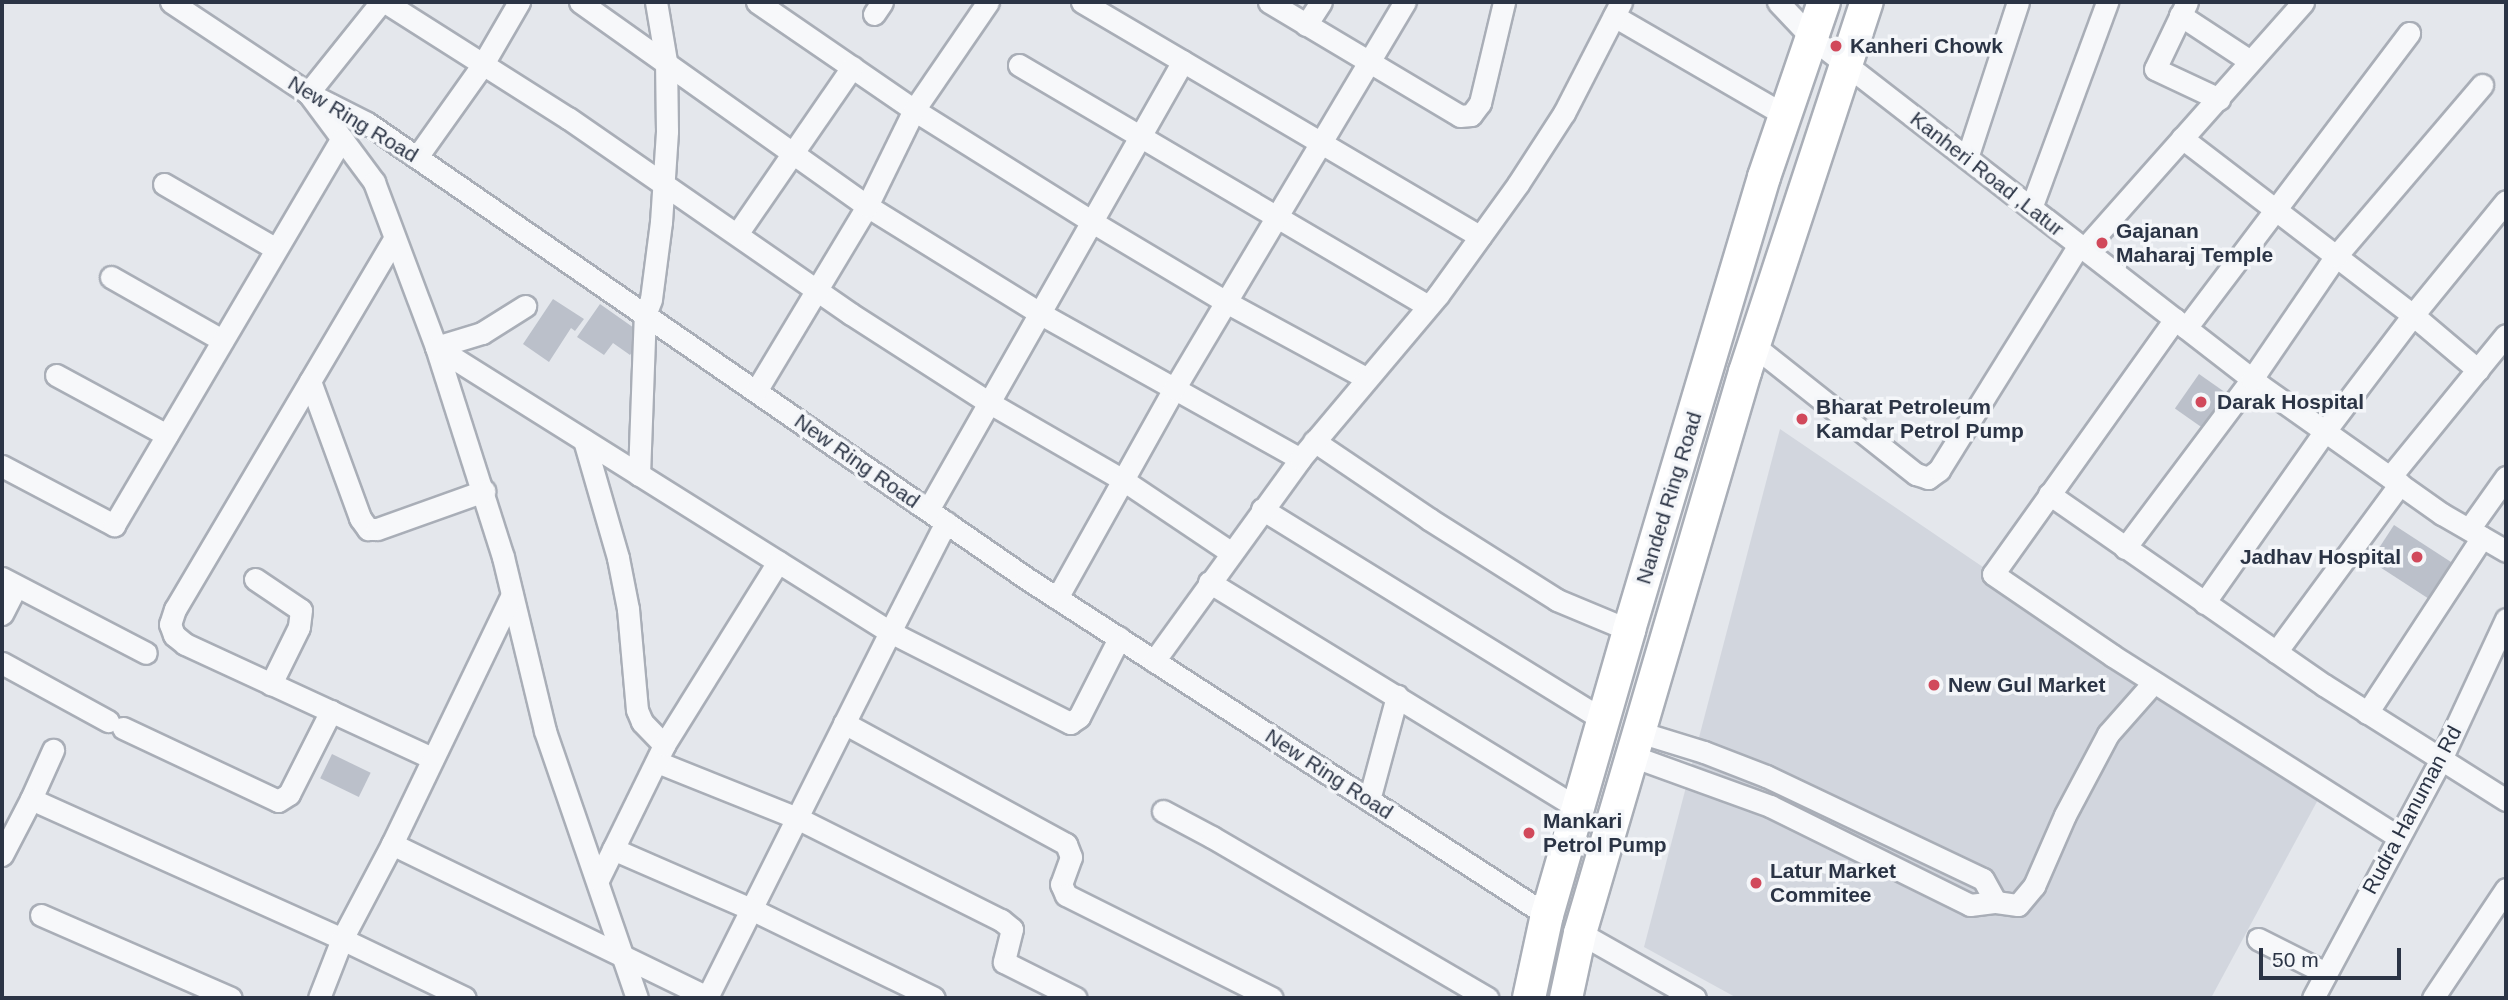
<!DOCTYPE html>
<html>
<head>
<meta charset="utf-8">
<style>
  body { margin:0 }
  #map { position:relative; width:2508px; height:1000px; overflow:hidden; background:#e4e7ec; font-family:Helvetica,sans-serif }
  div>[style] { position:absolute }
  .built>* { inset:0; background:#d2d6de }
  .building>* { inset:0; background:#bbc0ca; transform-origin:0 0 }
  .roads { filter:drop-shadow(2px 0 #a9aeb7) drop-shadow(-2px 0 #a9aeb7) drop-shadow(0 2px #a9aeb7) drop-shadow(0 -2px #a9aeb7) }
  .minor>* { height:21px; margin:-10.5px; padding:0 10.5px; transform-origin:10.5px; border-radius:10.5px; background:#f7f8fa }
  .highway>* { height:32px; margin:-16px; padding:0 16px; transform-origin:16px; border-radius:16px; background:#fff }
  .dots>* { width:19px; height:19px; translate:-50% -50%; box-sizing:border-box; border:4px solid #f4f6f9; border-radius:50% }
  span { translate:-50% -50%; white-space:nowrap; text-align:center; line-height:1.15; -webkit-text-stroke:7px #f4f6f9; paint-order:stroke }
  .poi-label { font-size:21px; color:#2b3445; font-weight:700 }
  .left { translate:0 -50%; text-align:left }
  .right { translate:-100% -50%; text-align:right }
  .street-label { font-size:21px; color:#2b3445 }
  .frame { position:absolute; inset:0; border:4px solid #2b3445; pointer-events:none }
  .scale { position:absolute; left:2259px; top:948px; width:142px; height:32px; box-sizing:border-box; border:4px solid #2b3445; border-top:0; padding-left:9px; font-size:21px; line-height:24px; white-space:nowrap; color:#2b3445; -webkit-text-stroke:5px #f4f6f9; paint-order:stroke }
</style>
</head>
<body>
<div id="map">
  <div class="built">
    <i style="clip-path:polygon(1780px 429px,2320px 796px,2211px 998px,1737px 998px,1644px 947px)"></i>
  </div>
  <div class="building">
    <i style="clip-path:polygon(553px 299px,584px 319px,575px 331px,571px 328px,549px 362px,523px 344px)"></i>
    <i style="clip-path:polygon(600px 304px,644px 335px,630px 355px,613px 343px,604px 355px,577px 337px)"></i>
    <i style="left:2199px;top:374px;width:37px;height:42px;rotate:35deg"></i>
    <i style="left:2394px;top:525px;width:79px;height:43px;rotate:33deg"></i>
    <i style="left:332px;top:754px;width:43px;height:27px;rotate:26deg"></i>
  </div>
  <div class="roads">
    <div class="minor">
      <i style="left:171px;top:2px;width:164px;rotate:33.6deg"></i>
      <i style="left:308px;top:93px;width:66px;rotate:27deg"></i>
      <i style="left:367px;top:123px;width:801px;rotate:34.62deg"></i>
      <i style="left:1026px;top:578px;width:620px;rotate:32.9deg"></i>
      <i style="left:381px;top:2px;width:117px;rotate:128.7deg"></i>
      <i style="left:308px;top:93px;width:111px;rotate:53.4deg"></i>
      <i style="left:374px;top:182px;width:176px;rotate:69.4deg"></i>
      <i style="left:436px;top:347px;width:220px;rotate:72.3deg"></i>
      <i style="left:503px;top:557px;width:179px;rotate:76.4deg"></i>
      <i style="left:545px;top:731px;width:282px;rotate:71deg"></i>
      <i style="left:385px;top:2px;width:217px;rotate:32.4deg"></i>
      <i style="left:568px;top:118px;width:344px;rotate:34.7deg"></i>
      <i style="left:851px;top:314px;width:163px;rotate:32.7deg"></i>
      <i style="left:988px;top:402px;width:156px;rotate:30deg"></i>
      <i style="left:1123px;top:480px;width:129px;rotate:33.9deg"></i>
      <i style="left:580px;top:2px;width:352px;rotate:35.4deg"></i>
      <i style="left:867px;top:206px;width:205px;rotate:31.8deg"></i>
      <i style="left:1041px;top:314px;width:297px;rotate:29.2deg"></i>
      <i style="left:757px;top:2px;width:191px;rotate:34.5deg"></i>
      <i style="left:914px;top:110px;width:213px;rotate:32.1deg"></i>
      <i style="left:1094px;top:223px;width:154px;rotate:30.9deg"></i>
      <i style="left:1226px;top:302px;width:159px;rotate:28.5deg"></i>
      <i style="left:1082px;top:2px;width:462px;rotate:30.5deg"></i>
      <i style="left:1269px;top:2px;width:222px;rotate:30.8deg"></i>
      <i style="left:1460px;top:116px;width:11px;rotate:-5deg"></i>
      <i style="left:1471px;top:115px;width:15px;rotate:-53deg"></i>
      <i style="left:1480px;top:103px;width:104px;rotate:-76.6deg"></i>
      <i style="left:1778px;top:2px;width:50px;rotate:46.6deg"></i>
      <i style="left:1812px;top:38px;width:568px;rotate:37.78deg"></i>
      <i style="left:2261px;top:386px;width:222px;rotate:35.3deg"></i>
      <i style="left:2442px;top:514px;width:74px;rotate:30deg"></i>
      <i style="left:2187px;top:2px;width:74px;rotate:115.5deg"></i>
      <i style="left:2155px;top:69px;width:71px;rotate:25.1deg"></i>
      <i style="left:874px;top:14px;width:14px;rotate:-56deg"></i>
      <i style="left:2180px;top:15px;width:84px;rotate:33.3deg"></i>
      <i style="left:1614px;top:16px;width:198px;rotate:30.1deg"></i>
      <i style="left:1306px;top:25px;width:27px;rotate:-57deg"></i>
      <i style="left:1019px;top:65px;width:475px;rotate:30.5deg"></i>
      <i style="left:2182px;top:138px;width:291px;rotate:37.5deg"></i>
      <i style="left:2413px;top:315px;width:146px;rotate:127.2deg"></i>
      <i style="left:2325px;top:431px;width:210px;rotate:125.1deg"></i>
      <i style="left:417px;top:157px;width:114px;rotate:-54.6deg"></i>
      <i style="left:483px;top:64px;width:72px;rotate:-59.9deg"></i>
      <i style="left:1967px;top:158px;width:164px;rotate:-71.9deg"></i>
      <i style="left:164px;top:184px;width:129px;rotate:30.1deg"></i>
      <i style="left:2031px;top:208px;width:220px;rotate:-69.7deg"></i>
      <i style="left:737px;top:234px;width:203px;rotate:-55.4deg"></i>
      <i style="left:394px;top:239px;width:430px;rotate:120.6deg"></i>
      <i style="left:175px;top:609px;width:16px;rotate:108deg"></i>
      <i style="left:170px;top:624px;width:12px;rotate:70deg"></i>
      <i style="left:174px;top:635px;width:14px;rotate:39deg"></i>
      <i style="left:185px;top:644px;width:272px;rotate:24.8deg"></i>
      <i style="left:2084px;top:249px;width:330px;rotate:-48.4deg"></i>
      <i style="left:111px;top:277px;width:128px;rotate:29.6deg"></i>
      <i style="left:2175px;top:319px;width:313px;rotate:125.5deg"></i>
      <i style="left:1993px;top:574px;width:145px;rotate:34.3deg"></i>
      <i style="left:2113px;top:656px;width:338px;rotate:32.4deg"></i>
      <i style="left:2186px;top:328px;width:370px;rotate:-52.9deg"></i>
      <i style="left:1753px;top:345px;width:208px;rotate:38.4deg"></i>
      <i style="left:1916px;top:474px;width:13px;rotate:18deg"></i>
      <i style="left:1928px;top:478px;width:14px;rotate:-36deg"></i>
      <i style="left:1939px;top:470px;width:265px;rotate:-58.1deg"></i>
      <i style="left:436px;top:347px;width:536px;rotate:32.12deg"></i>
      <i style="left:890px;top:632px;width:409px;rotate:116.6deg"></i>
      <i style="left:436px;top:347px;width:48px;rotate:-16.9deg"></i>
      <i style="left:482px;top:333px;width:51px;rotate:-32.1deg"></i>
      <i style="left:2478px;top:370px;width:85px;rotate:-139.8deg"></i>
      <i style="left:2413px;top:315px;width:147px;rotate:-50.8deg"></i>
      <i style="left:56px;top:375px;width:126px;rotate:28.4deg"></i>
      <i style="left:310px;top:381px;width:146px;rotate:69.9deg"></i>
      <i style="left:360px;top:518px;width:14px;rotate:54deg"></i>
      <i style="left:368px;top:529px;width:9px"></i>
      <i style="left:377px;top:529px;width:114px;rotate:-19.6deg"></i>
      <i style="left:756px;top:391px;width:216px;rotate:-59deg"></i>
      <i style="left:867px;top:206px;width:107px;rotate:-63.9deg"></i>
      <i style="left:914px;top:110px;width:131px;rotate:-55.6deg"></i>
      <i style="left:584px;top:440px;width:123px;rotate:73.9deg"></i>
      <i style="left:618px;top:558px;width:52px;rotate:78.9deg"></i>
      <i style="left:628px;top:609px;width:101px;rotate:84.9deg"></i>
      <i style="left:637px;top:710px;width:13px;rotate:67deg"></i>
      <i style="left:642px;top:722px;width:32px;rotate:46deg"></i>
      <i style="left:1314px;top:441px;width:139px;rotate:34.1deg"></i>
      <i style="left:1429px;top:519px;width:151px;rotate:32.3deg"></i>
      <i style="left:1557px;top:600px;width:78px;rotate:22.6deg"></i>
      <i style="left:2px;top:466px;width:127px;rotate:27.8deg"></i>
      <i style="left:114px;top:525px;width:449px;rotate:-59.5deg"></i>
      <i style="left:639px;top:475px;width:160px;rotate:-87.9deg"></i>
      <i style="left:645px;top:315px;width:17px;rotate:-69deg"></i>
      <i style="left:651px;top:299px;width:78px;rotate:-82.6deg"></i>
      <i style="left:661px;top:222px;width:91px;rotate:-86.2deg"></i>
      <i style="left:667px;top:131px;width:70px;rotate:-90.8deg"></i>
      <i style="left:666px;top:61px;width:60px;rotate:-99.6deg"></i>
      <i style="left:2390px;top:477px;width:183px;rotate:-50.8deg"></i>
      <i style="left:2049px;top:494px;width:335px;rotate:34.8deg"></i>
      <i style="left:2324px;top:685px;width:215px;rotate:32.3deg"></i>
      <i style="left:1262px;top:509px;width:402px;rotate:31.7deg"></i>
      <i style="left:928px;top:510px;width:516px;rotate:-60.41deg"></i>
      <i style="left:946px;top:522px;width:123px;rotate:117deg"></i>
      <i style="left:890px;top:632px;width:202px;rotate:26.8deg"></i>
      <i style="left:1070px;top:723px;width:11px;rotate:-34deg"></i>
      <i style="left:1079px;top:717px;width:89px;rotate:-63.1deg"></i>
      <i style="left:2469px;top:529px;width:64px;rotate:-54.6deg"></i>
      <i style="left:2125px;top:548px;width:211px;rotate:-53.1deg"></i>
      <i style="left:2252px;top:379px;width:149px;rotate:-55.7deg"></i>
      <i style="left:2336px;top:256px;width:225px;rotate:-49.5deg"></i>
      <i style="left:2px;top:578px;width:162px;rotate:27.5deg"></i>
      <i style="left:255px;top:579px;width:55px;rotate:34deg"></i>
      <i style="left:301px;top:610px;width:17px;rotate:97deg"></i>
      <i style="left:299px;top:627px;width:64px;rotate:116.2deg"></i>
      <i style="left:1209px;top:582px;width:433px;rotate:31.5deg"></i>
      <i style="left:1057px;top:598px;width:240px;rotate:-60.8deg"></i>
      <i style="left:1174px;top:389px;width:451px;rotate:-59.2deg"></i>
      <i style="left:2px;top:614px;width:31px;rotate:-63deg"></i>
      <i style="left:2276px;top:652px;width:209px;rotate:-53.6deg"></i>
      <i style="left:1154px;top:661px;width:249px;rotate:-54.1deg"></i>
      <i style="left:1300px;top:459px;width:214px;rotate:-49.9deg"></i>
      <i style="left:1438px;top:295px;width:137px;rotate:-54.2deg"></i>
      <i style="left:1518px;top:184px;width:85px;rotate:-57.1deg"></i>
      <i style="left:1564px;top:113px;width:125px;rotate:-62.8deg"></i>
      <i style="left:2px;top:663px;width:121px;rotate:28.7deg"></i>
      <i style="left:2367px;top:713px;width:210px;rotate:-56.8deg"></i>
      <i style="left:844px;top:723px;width:253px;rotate:28.6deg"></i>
      <i style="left:1066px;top:844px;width:14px;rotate:69deg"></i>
      <i style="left:1071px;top:857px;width:29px;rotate:110deg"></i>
      <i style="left:1061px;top:884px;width:12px;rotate:66deg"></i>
      <i style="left:1066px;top:895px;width:230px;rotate:26.6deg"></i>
      <i style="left:123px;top:728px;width:171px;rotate:25.2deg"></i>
      <i style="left:278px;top:801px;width:13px;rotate:-32deg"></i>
      <i style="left:289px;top:794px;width:93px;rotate:-63.2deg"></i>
      <i style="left:1639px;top:732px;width:68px;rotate:17.1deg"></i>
      <i style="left:1704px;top:752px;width:66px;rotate:21.2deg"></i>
      <i style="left:1766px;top:776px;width:240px;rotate:25.4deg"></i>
      <i style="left:1983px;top:879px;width:26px;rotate:61deg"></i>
      <i style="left:1632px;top:756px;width:147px;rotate:19.9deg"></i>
      <i style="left:1770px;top:806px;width:223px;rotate:26.3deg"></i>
      <i style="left:1970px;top:905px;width:26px;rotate:-7deg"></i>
      <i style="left:1996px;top:902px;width:22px;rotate:8deg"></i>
      <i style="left:2018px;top:905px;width:25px;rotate:-50deg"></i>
      <i style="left:2034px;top:886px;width:77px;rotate:-66.4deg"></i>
      <i style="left:2065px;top:815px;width:92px;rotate:-62deg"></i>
      <i style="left:2108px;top:734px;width:69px;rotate:-48.5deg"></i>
      <i style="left:657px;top:762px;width:151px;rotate:21.8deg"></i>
      <i style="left:797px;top:818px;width:228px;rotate:26.6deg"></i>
      <i style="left:1001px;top:920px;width:14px;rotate:39deg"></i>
      <i style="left:1012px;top:929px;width:34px;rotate:104deg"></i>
      <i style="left:1004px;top:962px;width:80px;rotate:26.6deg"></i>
      <i style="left:31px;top:799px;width:54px;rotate:-65.8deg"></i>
      <i style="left:1369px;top:800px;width:108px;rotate:-74.9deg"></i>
      <i style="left:1163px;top:811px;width:55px;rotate:28deg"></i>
      <i style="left:1212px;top:837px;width:319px;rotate:30.3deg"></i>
      <i style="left:392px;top:844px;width:352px;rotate:25.9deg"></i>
      <i style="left:613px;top:849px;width:150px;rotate:23.5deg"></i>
      <i style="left:751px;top:909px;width:203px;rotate:25.9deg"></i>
      <i style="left:2px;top:855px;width:63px;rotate:-62.6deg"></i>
      <i style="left:31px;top:799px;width:341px;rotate:24.2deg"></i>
      <i style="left:342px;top:939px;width:136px;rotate:25.6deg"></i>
      <i style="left:598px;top:880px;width:150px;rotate:-63.9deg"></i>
      <i style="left:664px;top:745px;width:216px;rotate:-58.1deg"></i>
      <i style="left:41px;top:915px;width:207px;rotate:23.6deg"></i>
      <i style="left:1580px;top:933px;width:132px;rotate:29.5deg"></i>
      <i style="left:2258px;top:939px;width:76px;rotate:26.6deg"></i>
      <i style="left:319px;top:998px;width:63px;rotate:-68.7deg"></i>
      <i style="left:342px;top:939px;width:107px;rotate:-62.2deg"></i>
      <i style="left:392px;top:844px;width:276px;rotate:-64.3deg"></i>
      <i style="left:2313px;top:998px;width:273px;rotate:-61.8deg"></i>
      <i style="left:2442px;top:757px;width:152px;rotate:-65.1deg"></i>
      <i style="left:2433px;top:998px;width:131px;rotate:-56.2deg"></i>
    </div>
    <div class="highway">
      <i style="left:1529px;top:998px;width:85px;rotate:-77.8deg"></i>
      <i style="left:1547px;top:915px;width:297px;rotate:-73.9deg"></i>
      <i style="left:1629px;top:630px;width:473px;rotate:-73.4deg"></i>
      <i style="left:1764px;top:177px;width:185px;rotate:-71.1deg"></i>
      <i style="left:1566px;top:998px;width:66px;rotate:-77.8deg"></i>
      <i style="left:1580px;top:933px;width:585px;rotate:-73.61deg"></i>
      <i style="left:1745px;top:372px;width:390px;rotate:-71.8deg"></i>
    </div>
  </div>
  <div class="dots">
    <i style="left:1836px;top:46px;background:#d1495b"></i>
    <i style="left:2102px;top:243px;background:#d1495b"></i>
    <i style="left:2201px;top:402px;background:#d1495b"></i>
    <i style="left:1802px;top:419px;background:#d1495b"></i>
    <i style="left:2417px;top:557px;background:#d1495b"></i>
    <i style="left:1934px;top:685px;background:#d1495b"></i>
    <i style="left:1529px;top:833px;background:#d1495b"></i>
    <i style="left:1756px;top:883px;background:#d1495b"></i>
  </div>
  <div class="poi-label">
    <span class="left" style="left:1850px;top:46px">Kanheri Chowk</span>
    <span class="left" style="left:2116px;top:243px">Gajanan<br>Maharaj Temple</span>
    <span class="left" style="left:2217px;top:402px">Darak Hospital</span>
    <span class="left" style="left:1816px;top:419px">Bharat Petroleum<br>Kamdar Petrol Pump</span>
    <span class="right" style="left:2401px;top:557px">Jadhav Hospital</span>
    <span class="left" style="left:1948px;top:685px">New Gul Market</span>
    <span class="left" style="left:1543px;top:833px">Mankari<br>Petrol Pump</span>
    <span class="left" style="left:1770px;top:883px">Latur Market<br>Commitee</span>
  </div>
  <div class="street-label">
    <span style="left:353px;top:119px;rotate:31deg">New Ring Road</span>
    <span style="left:1987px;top:174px;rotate:38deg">Kanheri Road ,Latur</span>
    <span style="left:857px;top:461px;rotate:35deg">New Ring Road</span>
    <span style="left:1669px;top:498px;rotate:-73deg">Nanded Ring Road</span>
    <span style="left:1329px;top:774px;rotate:33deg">New Ring Road</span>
    <span style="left:2412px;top:810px;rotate:-62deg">Rudra Hanuman Rd</span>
  </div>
  <div class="frame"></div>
  <div class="scale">50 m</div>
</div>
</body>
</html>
